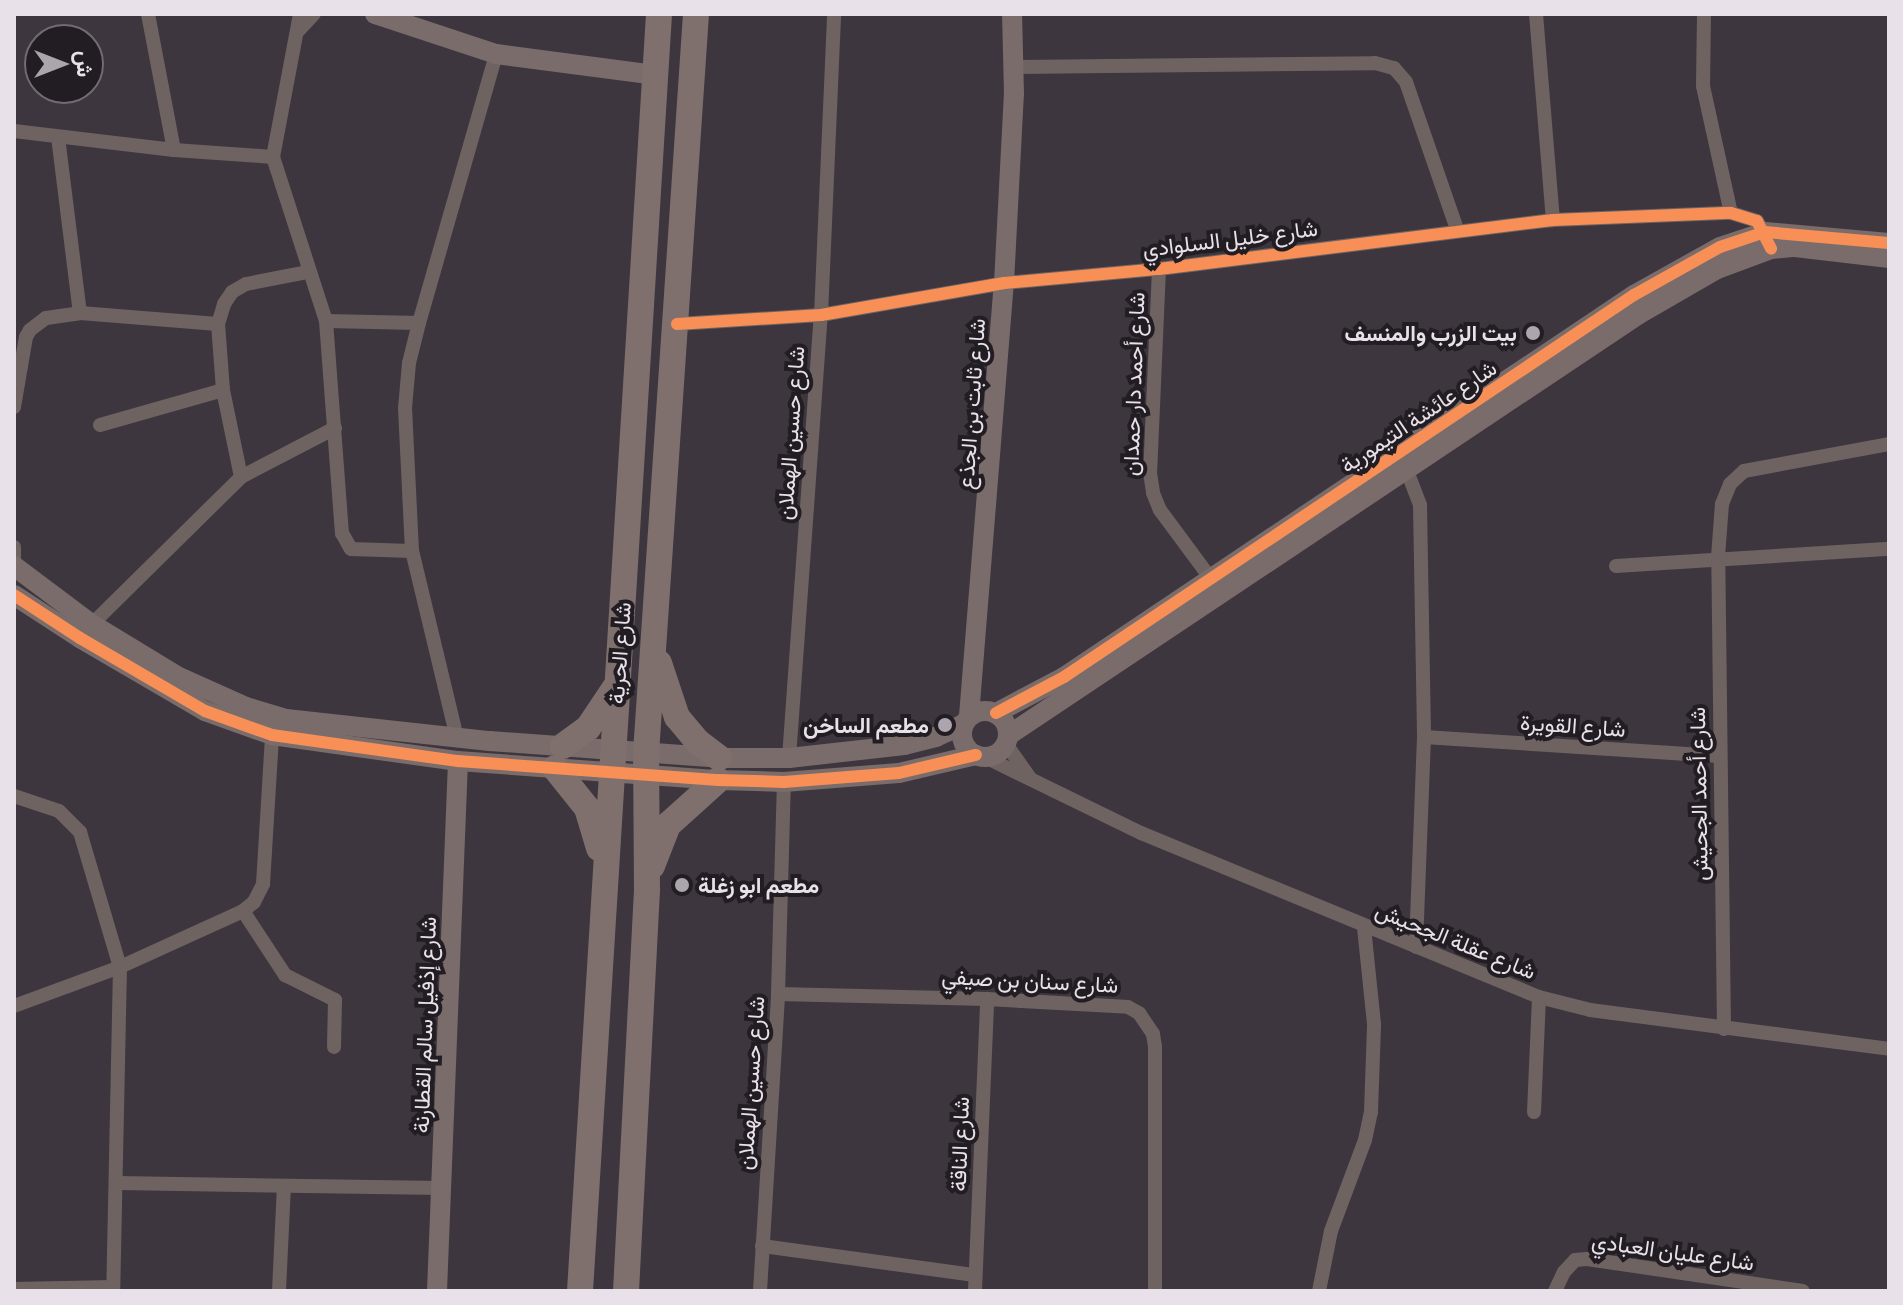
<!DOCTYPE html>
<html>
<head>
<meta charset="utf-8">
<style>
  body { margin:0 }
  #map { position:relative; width:1903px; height:1305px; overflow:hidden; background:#3d363e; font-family:Barlow,Vazirmatn,sans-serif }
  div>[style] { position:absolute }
  .street>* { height:14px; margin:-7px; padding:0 7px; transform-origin:7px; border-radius:7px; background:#6e6361 }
  .secondary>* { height:20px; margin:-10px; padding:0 10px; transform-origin:10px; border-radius:10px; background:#796c6a }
  .secondary>.ring { margin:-10px; padding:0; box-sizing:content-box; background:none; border:20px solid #796c6a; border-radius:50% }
  .highway>* { height:26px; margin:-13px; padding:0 13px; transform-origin:13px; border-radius:13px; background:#7f706e }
  .cycleway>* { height:12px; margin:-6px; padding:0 6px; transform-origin:6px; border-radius:6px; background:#f78f57 }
  .dots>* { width:22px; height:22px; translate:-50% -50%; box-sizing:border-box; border:4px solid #221d23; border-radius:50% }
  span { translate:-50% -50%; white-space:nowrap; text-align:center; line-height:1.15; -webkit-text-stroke:8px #221d23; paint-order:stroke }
  .street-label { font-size:22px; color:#e9e1ea }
  .poi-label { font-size:22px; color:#e9e1ea; font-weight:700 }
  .right { translate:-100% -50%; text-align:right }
  .left { translate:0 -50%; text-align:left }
  .frame { position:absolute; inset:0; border:16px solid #e9e1ea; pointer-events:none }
  .north { position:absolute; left:24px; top:24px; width:80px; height:80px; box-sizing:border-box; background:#221d23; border:2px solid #726b73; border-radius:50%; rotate:90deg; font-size:22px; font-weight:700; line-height:32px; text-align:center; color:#e9e1ea }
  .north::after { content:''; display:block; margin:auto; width:28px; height:36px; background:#ada5ae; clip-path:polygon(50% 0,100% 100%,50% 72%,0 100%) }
</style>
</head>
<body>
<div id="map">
  <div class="street">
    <i style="left:148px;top:14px;width:138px;rotate:79.2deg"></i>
    <i style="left:300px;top:14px;width:146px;rotate:100.7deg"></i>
    <i style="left:273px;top:157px;width:172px;rotate:72.1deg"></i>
    <i style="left:326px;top:321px;width:213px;rotate:85.7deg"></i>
    <i style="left:342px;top:533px;width:18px;rotate:61deg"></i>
    <i style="left:351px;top:549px;width:61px;rotate:1.9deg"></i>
    <i style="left:1536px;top:14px;width:207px;rotate:85.3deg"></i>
    <i style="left:1704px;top:14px;width:72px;rotate:90.8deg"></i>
    <i style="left:1703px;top:86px;width:130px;rotate:77.6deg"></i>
    <i style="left:298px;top:31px;width:23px;rotate:-47deg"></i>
    <i style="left:1011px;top:67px;width:364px;rotate:-0.6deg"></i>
    <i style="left:1375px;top:63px;width:20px;rotate:15deg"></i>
    <i style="left:1394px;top:68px;width:18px;rotate:49deg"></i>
    <i style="left:1406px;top:82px;width:156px;rotate:70.9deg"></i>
    <i style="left:14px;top:131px;width:161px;rotate:6.8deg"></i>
    <i style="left:174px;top:150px;width:99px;rotate:4deg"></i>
    <i style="left:58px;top:137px;width:177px;rotate:82.9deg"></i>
    <i style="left:1159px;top:269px;width:204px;rotate:92.5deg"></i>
    <i style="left:1150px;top:473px;width:20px;rotate:81deg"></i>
    <i style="left:1153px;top:493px;width:18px;rotate:68deg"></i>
    <i style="left:1160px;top:510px;width:86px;rotate:53.5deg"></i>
    <i style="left:326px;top:321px;width:93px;rotate:1.2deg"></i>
    <i style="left:677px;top:324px;width:144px;rotate:-3.6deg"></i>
    <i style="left:821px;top:315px;width:186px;rotate:-9.9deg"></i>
    <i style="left:1004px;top:283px;width:156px;rotate:-5.2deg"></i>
    <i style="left:1159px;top:269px;width:397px;rotate:-7.1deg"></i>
    <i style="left:1553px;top:220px;width:178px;rotate:-2.3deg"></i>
    <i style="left:1731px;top:213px;width:27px;rotate:17deg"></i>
    <i style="left:1757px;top:221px;width:23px;rotate:61deg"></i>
    <i style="left:14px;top:407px;width:71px;rotate:-80.3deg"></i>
    <i style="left:26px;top:337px;width:8px;rotate:-60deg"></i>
    <i style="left:30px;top:330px;width:20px;rotate:-37deg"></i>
    <i style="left:46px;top:318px;width:34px;rotate:-8deg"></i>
    <i style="left:80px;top:313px;width:138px;rotate:4.6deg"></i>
    <i style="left:100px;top:425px;width:128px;rotate:-15.9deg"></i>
    <i style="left:1407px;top:471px;width:36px;rotate:69deg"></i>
    <i style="left:1420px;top:505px;width:232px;rotate:89deg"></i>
    <i style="left:1424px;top:737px;width:210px;rotate:92.2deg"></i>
    <i style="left:241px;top:477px;width:89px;rotate:-101.7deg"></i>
    <i style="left:223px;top:390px;width:66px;rotate:-94.3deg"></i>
    <i style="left:218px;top:324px;width:21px;rotate:-73deg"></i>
    <i style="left:224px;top:304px;width:14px;rotate:-56deg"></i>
    <i style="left:232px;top:292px;width:16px;rotate:-30deg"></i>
    <i style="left:246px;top:284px;width:62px;rotate:-11.1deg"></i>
    <i style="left:14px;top:547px;width:25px;rotate:90deg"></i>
    <i style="left:1616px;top:566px;width:274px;rotate:-3.6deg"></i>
    <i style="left:86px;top:630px;width:218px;rotate:-44.6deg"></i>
    <i style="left:241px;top:477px;width:106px;rotate:-27.5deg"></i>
    <i style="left:1424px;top:737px;width:295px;rotate:3.7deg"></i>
    <i style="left:457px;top:738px;width:192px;rotate:-103.5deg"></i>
    <i style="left:412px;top:551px;width:143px;rotate:-92.8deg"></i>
    <i style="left:405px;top:408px;width:45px;rotate:-84.9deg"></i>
    <i style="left:409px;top:363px;width:41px;rotate:-76deg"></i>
    <i style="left:419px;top:323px;width:280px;rotate:-74deg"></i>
    <i style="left:1006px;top:744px;width:42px;rotate:54.8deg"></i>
    <i style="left:985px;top:757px;width:174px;rotate:26deg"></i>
    <i style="left:1141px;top:833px;width:430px;rotate:22.4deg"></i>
    <i style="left:1539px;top:997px;width:53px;rotate:14.3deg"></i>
    <i style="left:1590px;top:1010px;width:302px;rotate:7.4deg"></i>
    <i style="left:789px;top:758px;width:444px;rotate:-85.9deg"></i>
    <i style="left:821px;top:315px;width:301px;rotate:-87.5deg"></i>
    <i style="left:14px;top:796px;width:47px;rotate:18.4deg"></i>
    <i style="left:59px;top:811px;width:30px;rotate:45deg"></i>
    <i style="left:80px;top:832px;width:141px;rotate:73.5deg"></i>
    <i style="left:120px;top:967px;width:324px;rotate:91.2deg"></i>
    <i style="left:243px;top:911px;width:77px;rotate:56.7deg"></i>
    <i style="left:285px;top:975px;width:56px;rotate:26.6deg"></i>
    <i style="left:335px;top:1000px;width:47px;rotate:91.2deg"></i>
    <i style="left:778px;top:994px;width:209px;rotate:1.4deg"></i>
    <i style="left:987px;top:999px;width:141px;rotate:3.2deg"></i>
    <i style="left:1128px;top:1007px;width:13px;rotate:29deg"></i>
    <i style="left:1139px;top:1013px;width:25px;rotate:56deg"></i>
    <i style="left:1153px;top:1034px;width:13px;rotate:81deg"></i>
    <i style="left:1155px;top:1047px;width:244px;rotate:90deg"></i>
    <i style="left:14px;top:1006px;width:113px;rotate:-20.2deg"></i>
    <i style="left:120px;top:967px;width:135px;rotate:-24.5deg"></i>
    <i style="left:243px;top:911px;width:14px;rotate:-39deg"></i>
    <i style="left:254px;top:902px;width:20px;rotate:-63deg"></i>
    <i style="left:263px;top:884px;width:149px;rotate:-86.5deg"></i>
    <i style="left:272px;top:735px;width:9px;rotate:-49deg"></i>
    <i style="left:1724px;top:1029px;width:472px;rotate:-90.7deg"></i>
    <i style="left:1718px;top:557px;width:53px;rotate:-85.7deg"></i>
    <i style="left:1722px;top:504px;width:22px;rotate:-68deg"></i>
    <i style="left:1730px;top:484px;width:19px;rotate:-43deg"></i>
    <i style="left:1744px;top:471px;width:147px;rotate:-10.5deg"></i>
    <i style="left:1534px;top:1112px;width:115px;rotate:-87.5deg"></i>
    <i style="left:117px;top:1183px;width:325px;rotate:0.9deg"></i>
    <i style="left:762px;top:1246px;width:215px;rotate:7.8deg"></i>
    <i style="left:14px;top:1289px;width:99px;rotate:-1.2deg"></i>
    <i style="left:279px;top:1291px;width:105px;rotate:-87.3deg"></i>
    <i style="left:760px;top:1291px;width:298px;rotate:-86.5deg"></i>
    <i style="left:778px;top:994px;width:212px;rotate:-88.4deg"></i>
    <i style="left:975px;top:1291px;width:292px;rotate:-87.6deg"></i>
    <i style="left:1319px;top:1291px;width:61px;rotate:-78.7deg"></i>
    <i style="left:1331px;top:1231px;width:97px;rotate:-69.5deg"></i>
    <i style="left:1365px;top:1140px;width:29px;rotate:-78deg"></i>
    <i style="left:1371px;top:1112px;width:88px;rotate:-88deg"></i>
    <i style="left:1374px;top:1024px;width:98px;rotate:-95.9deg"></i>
    <i style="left:1555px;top:1291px;width:21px;rotate:-65deg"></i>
    <i style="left:1564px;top:1272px;width:16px;rotate:-47deg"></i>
    <i style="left:1575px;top:1260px;width:12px;rotate:-5deg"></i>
    <i style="left:1587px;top:1259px;width:218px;rotate:8.4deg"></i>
  </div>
  <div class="secondary">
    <i style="left:375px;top:14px;width:127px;rotate:18.3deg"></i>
    <i style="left:496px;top:54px;width:160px;rotate:7.5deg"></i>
    <i style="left:14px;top:566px;width:95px;rotate:36.9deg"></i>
    <i style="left:90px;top:623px;width:102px;rotate:31.3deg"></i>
    <i style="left:177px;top:676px;width:76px;rotate:24.2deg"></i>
    <i style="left:246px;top:707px;width:42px;rotate:16.7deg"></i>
    <i style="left:286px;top:719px;width:205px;rotate:6.2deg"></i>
    <i style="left:490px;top:741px;width:230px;rotate:4.2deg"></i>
    <i style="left:719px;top:758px;width:70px"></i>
    <i style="left:789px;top:758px;width:116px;rotate:-6.4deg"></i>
    <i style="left:904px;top:745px;width:33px;rotate:-14deg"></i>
    <i style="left:936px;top:737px;width:31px;rotate:-25deg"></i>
    <i style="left:14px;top:595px;width:79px;rotate:33.1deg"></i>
    <i style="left:80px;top:638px;width:145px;rotate:30.3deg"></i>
    <i style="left:205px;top:711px;width:71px;rotate:19.7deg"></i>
    <i style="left:272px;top:735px;width:188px;rotate:8deg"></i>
    <i style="left:458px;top:761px;width:261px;rotate:4.2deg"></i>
    <i style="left:718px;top:780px;width:66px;rotate:1.7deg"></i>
    <i style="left:784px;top:782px;width:115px;rotate:-4.5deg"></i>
    <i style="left:899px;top:773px;width:79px;rotate:-13.2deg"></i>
    <i class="ring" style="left:962px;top:711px;width:26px;height:26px"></i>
    <i style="left:996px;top:713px;width:77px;rotate:-27.9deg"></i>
    <i style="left:1064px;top:677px;width:686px;rotate:-33.83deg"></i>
    <i style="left:1634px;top:295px;width:98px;rotate:-29.2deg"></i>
    <i style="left:1720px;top:247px;width:47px;rotate:-18.4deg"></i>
    <i style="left:1765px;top:232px;width:124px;rotate:5.1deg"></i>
    <i style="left:969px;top:716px;width:434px;rotate:-85.4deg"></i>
    <i style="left:1004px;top:283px;width:189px;rotate:-87deg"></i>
    <i style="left:1014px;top:94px;width:80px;rotate:-91.4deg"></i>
    <i style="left:1009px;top:735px;width:758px;rotate:-33.75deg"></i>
    <i style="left:1639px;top:314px;width:90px;rotate:-30deg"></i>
    <i style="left:1717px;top:269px;width:58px;rotate:-20.3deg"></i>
    <i style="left:1771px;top:249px;width:24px;rotate:-5deg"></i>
    <i style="left:1795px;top:247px;width:95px;rotate:6.7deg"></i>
    <i style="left:437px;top:1291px;width:530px;rotate:-87.73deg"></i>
  </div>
  <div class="highway">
    <i style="left:659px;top:663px;width:57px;rotate:71.6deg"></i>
    <i style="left:677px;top:717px;width:33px;rotate:50deg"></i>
    <i style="left:698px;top:742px;width:26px;rotate:37deg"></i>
    <i style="left:563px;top:746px;width:31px;rotate:-36deg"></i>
    <i style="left:588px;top:728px;width:47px;rotate:-56.3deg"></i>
    <i style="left:555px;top:768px;width:51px;rotate:51.3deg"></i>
    <i style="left:587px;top:808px;width:42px;rotate:73.3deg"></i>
    <i style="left:652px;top:866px;width:44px;rotate:-68.7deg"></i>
    <i style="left:668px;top:825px;width:67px;rotate:-42deg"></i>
    <i style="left:580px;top:1291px;width:1279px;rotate:-86.46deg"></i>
    <i style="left:626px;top:1291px;width:403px;rotate:-87deg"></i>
    <i style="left:647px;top:889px;width:136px;rotate:-90.4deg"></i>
    <i style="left:646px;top:753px;width:741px;rotate:-86.13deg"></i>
  </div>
  <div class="cycleway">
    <i style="left:677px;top:324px;width:144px;rotate:-3.6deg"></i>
    <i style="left:821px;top:315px;width:186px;rotate:-9.9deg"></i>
    <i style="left:1004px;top:283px;width:156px;rotate:-5.2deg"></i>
    <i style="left:1159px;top:269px;width:397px;rotate:-7.1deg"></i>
    <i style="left:1553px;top:220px;width:178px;rotate:-2.3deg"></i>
    <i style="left:1731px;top:213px;width:27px;rotate:17deg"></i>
    <i style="left:1757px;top:221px;width:31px;rotate:63deg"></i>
    <i style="left:14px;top:595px;width:79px;rotate:33.1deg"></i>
    <i style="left:80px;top:638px;width:145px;rotate:30.3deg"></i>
    <i style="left:205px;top:711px;width:71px;rotate:19.7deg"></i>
    <i style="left:272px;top:735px;width:188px;rotate:8deg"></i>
    <i style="left:458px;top:761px;width:261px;rotate:4.2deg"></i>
    <i style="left:718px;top:780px;width:66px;rotate:1.7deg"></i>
    <i style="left:784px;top:782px;width:115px;rotate:-4.5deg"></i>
    <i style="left:899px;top:773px;width:79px;rotate:-13.2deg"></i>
    <i style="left:996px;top:713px;width:77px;rotate:-27.9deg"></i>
    <i style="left:1064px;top:677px;width:686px;rotate:-33.83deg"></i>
    <i style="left:1634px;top:295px;width:98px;rotate:-29.2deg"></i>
    <i style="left:1720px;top:247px;width:47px;rotate:-18.4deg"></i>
    <i style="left:1765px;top:232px;width:124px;rotate:5.1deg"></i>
  </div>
  <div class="dots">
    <i style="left:1533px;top:333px;background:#ada5ae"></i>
    <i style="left:945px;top:725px;background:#ada5ae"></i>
    <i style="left:682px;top:885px;background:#ada5ae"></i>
  </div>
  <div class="street-label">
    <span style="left:1230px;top:238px;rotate:-7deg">شارع خليل السلوادي</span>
    <span style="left:1133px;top:384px;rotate:-88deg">شارع أحمد دار حمدان</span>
    <span style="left:971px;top:404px;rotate:-86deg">شارع ثابت بن الجذع</span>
    <span style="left:1418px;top:416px;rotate:-34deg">شارع عائشة التيمورية</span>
    <span style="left:790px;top:433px;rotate:-86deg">شارع حسين الهملان</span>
    <span style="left:619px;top:653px;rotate:-86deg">شارع الحرية</span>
    <span style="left:1573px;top:725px;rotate:4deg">شارع القويرة</span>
    <span style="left:1698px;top:794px;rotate:-91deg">شارع أحمد الجحيش</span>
    <span style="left:1456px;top:940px;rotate:22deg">شارع عقلة الجحيش</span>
    <span style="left:1030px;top:980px;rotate:3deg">شارع سنان بن صيفي</span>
    <span style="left:424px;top:1025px;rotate:-88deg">شارع إذفيل سالم القطارنة</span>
    <span style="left:750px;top:1083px;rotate:-86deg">شارع حسين الهملان</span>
    <span style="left:959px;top:1144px;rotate:-88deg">شارع الناقة</span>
    <span style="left:1673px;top:1251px;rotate:8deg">شارع عليان العبادي</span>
  </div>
  <div class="poi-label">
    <span class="right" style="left:1517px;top:333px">بيت الزرب والمنسف</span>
    <span class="right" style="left:929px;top:725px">مطعم الساخن</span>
    <span class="left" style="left:698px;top:885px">مطعم ابو زغلة</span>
  </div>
  <div class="frame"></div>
  <div class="north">ش</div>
</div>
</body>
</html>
